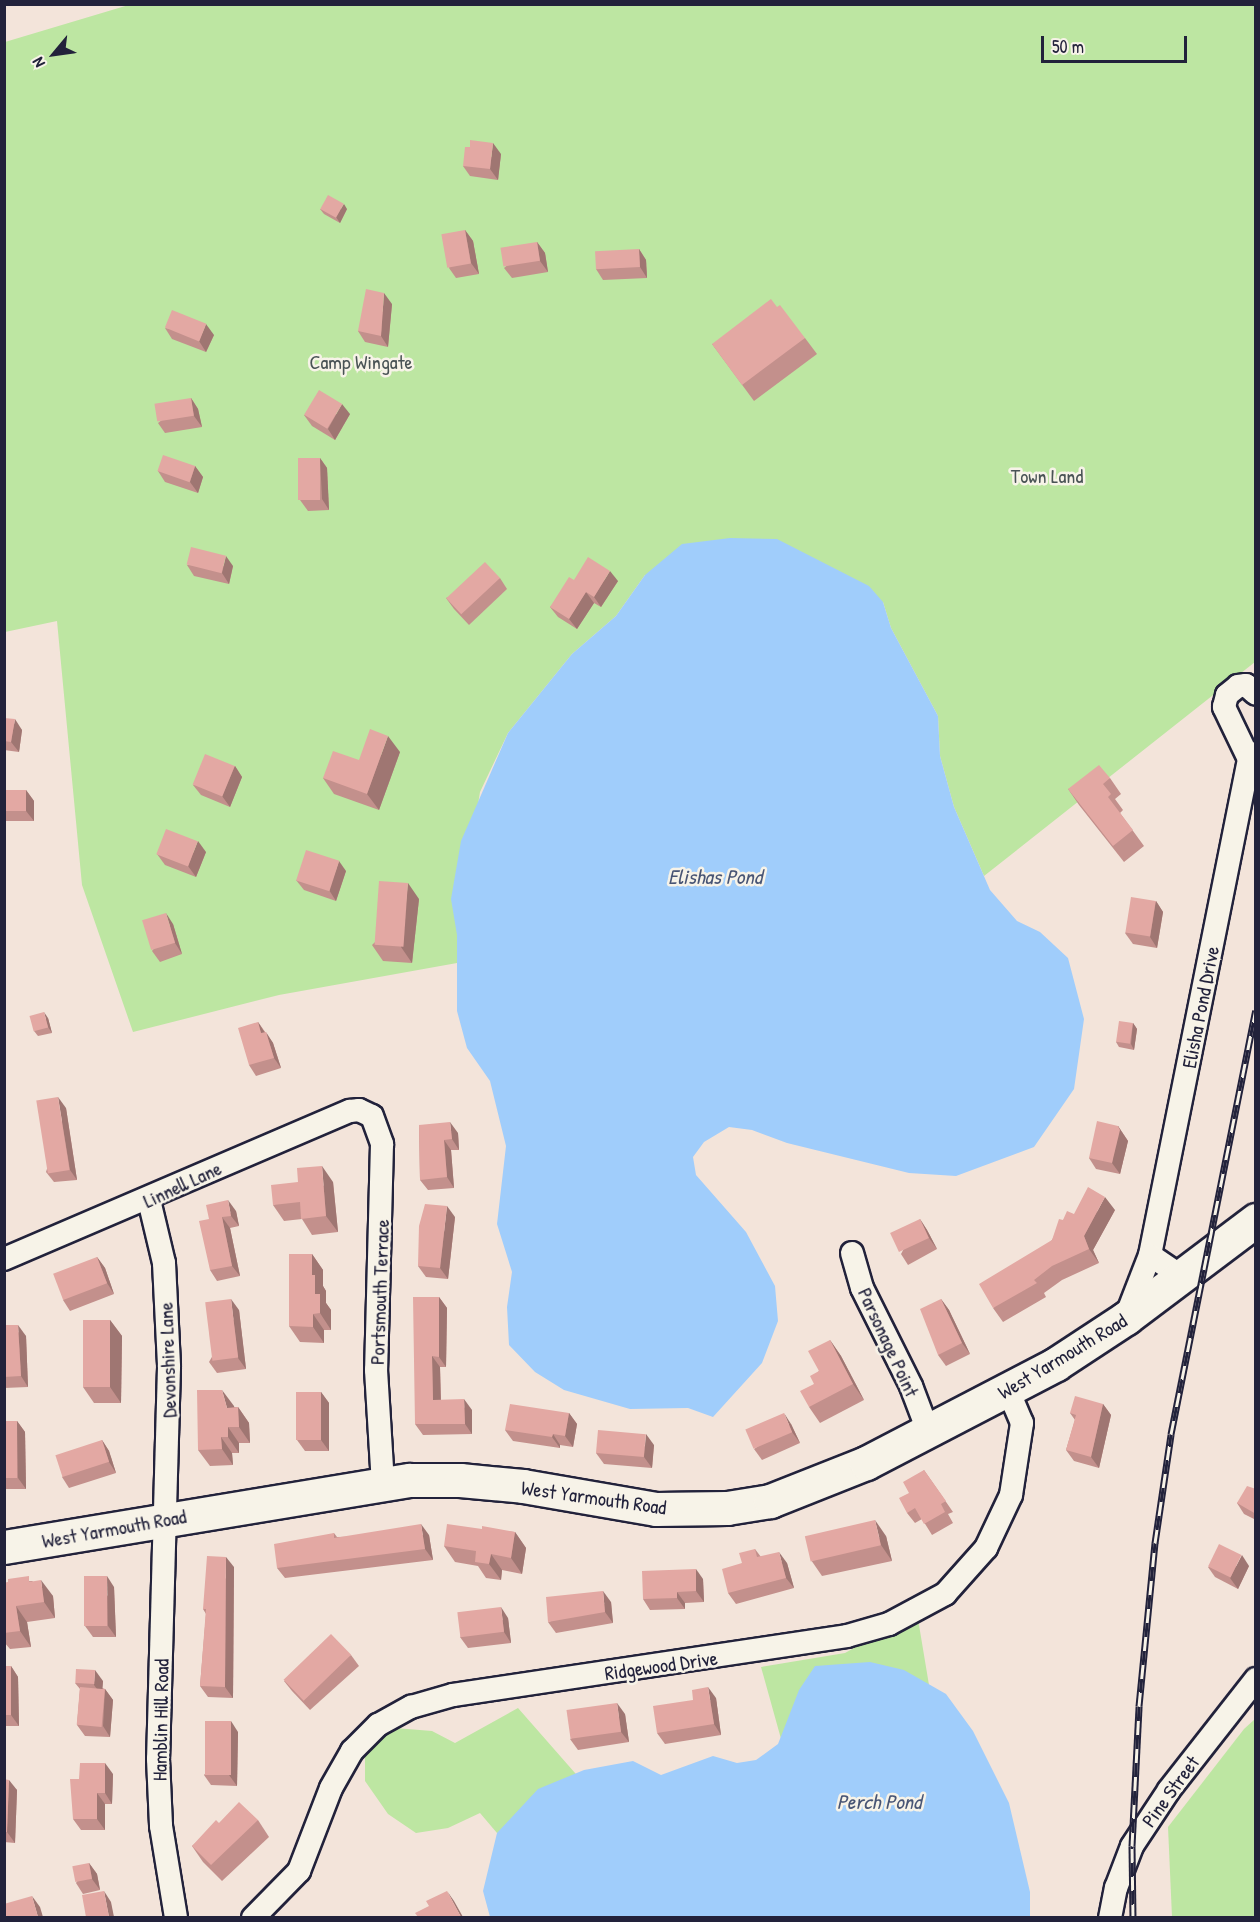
<!DOCTYPE html>
<html>
<head>
<meta charset="utf-8">
<style>
  body { margin:0 }
  #map { position:relative; width:1260px; height:1922px; overflow:hidden; background:#f3e4da; font-family:"Patrick Hand",sans-serif }
  div>[style] { position:absolute }
  .green>* { inset:0; background:#bde6a2 }
  .water>* { inset:0; background:#a0cdfb }
  .roads { filter:drop-shadow(2px 0 #22223b) drop-shadow(-2px 0 #22223b) drop-shadow(0 2px #22223b) drop-shadow(0 -2px #22223b) }
  .minor>* { height:22px; margin:-11px; padding:0 11px; transform-origin:11px; border-radius:11px; background:#f7f3e8 }
  .secondary>* { height:33px; margin:-16.5px; padding:0 16.5px; transform-origin:16.5px; border-radius:16.5px; background:#f7f3e8 }
  .rail>* { height:7px; margin-top:-3.5px; transform-origin:0; background:repeating-linear-gradient(90deg,#f7f3e8 0 14px,#22223b 0 28px); box-sizing:border-box; border-block:2px solid #22223b }
  .wall>* { inset:0; background:#c3908c }
  .shaded-wall>* { inset:0; background:#9f7672 }
  .building>* { inset:0; background:#e3a8a3; transform-origin:0 0 }
  span { translate:-50% -50%; white-space:nowrap; text-align:center; line-height:1.15; -webkit-text-stroke:5px #f7f3e8; paint-order:stroke }
  .park-label { font-size:20px; color:#495355 }
  .street-label { font-size:20px; color:#22223b }
  .water-label { font-size:21px; color:#485575; font-style:italic }
  .frame { position:absolute; inset:0; border:6px solid #22223b; pointer-events:none }
  .north { position:absolute; left:24px; top:24px; width:60px; height:60px; -webkit-text-stroke:4px #f7f3e8; paint-order:stroke; rotate:241deg; font-size:16px; font-weight:700; line-height:24px; text-align:center; color:#22223b }
  .north::after { content:''; display:block; margin:auto; width:21px; height:27px; background:#22223b; clip-path:polygon(50% 0,100% 100%,50% 72%,0 100%) }
  .scale { position:absolute; left:1041px; top:36px; width:146px; height:27px; box-sizing:border-box; border:3px solid #22223b; border-top:0; padding-left:8px; font-size:18px; line-height:21px; white-space:nowrap; color:#22223b; -webkit-text-stroke:4px #f7f3e8; paint-order:stroke }
</style>
</head>
<body>
<div id="map">
  <div class="green">
    <i style="clip-path:polygon(132px 4px,1255px 5px,1255px 662px,984px 876px,954px 807px,940px 756px,938px 716px,891px 628px,883px 602px,645px 575px,616px 616px,572px 654px,508px 733px,480px 792px,457px 935px,457px 963px,279px 995px,133px 1032px,82px 885px,57px 621px,5px 632px,5px 42px)"></i>
    <i style="clip-path:polygon(917px 1613px,937px 1733px,783px 1746px,761px 1667px,845px 1653px)"></i>
    <i style="clip-path:polygon(518px 1708px,611px 1814px,497px 1833px,480px 1813px,448px 1828px,416px 1833px,388px 1814px,365px 1781px,365px 1747px,383px 1727px,432px 1731px,455px 1743px)"></i>
    <i style="clip-path:polygon(1255px 1719px,1255px 1917px,1172px 1917px,1168px 1827px,1244px 1729px)"></i>
  </div>
  <div class="water">
    <i style="clip-path:polygon(730px 538px,777px 539px,869px 586px,883px 602px,891px 628px,938px 716px,940px 756px,954px 807px,990px 890px,1017px 921px,1040px 932px,1068px 958px,1084px 1019px,1074px 1089px,1034px 1147px,956px 1176px,909px 1173px,787px 1143px,752px 1130px,729px 1127px,704px 1142px,693px 1157px,696px 1175px,746px 1232px,775px 1286px,778px 1321px,762px 1363px,713px 1417px,688px 1408px,630px 1409px,564px 1390px,535px 1372px,509px 1345px,507px 1307px,512px 1272px,497px 1224px,506px 1146px,490px 1081px,467px 1048px,457px 1011px,457px 935px,451px 899px,461px 841px,508px 733px,572px 654px,616px 616px,645px 575px,682px 544px)"></i>
    <i style="clip-path:polygon(870px 1662px,904px 1670px,946px 1694px,973px 1731px,1009px 1803px,1030px 1892px,1030px 1917px,490px 1917px,483px 1891px,497px 1833px,538px 1789px,584px 1770px,633px 1761px,661px 1775px,713px 1756px,737px 1763px,756px 1760px,778px 1744px,799px 1690px,815px 1666px)"></i>
  </div>
  <div class="roads">
    <div class="minor">
      <i style="left:1249px;top:759px;width:58px;rotate:-115.7deg"></i>
      <i style="left:1224px;top:707px;width:12px;rotate:-76deg"></i>
      <i style="left:1227px;top:695px;width:14px;rotate:-39deg"></i>
      <i style="left:1238px;top:686px;width:8px;rotate:-7deg"></i>
      <i style="left:1246px;top:685px;width:13px;rotate:42deg"></i>
      <i style="left:149px;top:1200px;width:65px;rotate:76.6deg"></i>
      <i style="left:164px;top:1263px;width:104px;rotate:87.2deg"></i>
      <i style="left:169px;top:1367px;width:392px;rotate:91.6deg"></i>
      <i style="left:158px;top:1759px;width:67px;rotate:87.4deg"></i>
      <i style="left:161px;top:1826px;width:93px;rotate:80.7deg"></i>
      <i style="left:852px;top:1253px;width:36px;rotate:74deg"></i>
      <i style="left:862px;top:1288px;width:110px;rotate:63.4deg"></i>
      <i style="left:911px;top:1386px;width:48px;rotate:69.3deg"></i>
      <i style="left:4px;top:1259px;width:376px;rotate:-23.2deg"></i>
      <i style="left:350px;top:1111px;width:9px;rotate:-6deg"></i>
      <i style="left:359px;top:1110px;width:14px;rotate:25deg"></i>
      <i style="left:372px;top:1116px;width:30px;rotate:70deg"></i>
      <i style="left:382px;top:1144px;width:226px;rotate:91.5deg"></i>
      <i style="left:376px;top:1370px;width:115px;rotate:86.5deg"></i>
      <i style="left:1181px;top:1276px;width:37px;rotate:-146deg"></i>
      <i style="left:1150px;top:1255px;width:506px;rotate:-78.71deg"></i>
      <i style="left:1249px;top:759px;width:9px;rotate:-41deg"></i>
      <i style="left:1126px;top:1317px;width:66px;rotate:-68.8deg"></i>
      <i style="left:253px;top:1918px;width:66px;rotate:-45.6deg"></i>
      <i style="left:299px;top:1871px;width:89px;rotate:-68.9deg"></i>
      <i style="left:331px;top:1788px;width:43px;rotate:-60.4deg"></i>
      <i style="left:352px;top:1751px;width:37px;rotate:-45deg"></i>
      <i style="left:378px;top:1725px;width:38px;rotate:-29deg"></i>
      <i style="left:411px;top:1707px;width:44px;rotate:-15.9deg"></i>
      <i style="left:453px;top:1695px;width:398px;rotate:-8.5deg"></i>
      <i style="left:847px;top:1636px;width:44px;rotate:-15.9deg"></i>
      <i style="left:889px;top:1624px;width:64px;rotate:-28.2deg"></i>
      <i style="left:945px;top:1594px;width:62px;rotate:-48.3deg"></i>
      <i style="left:986px;top:1548px;width:59px;rotate:-64.7deg"></i>
      <i style="left:1011px;top:1495px;width:73px;rotate:-81.3deg"></i>
      <i style="left:1022px;top:1423px;width:36px;rotate:-113deg"></i>
      <i style="left:1110px;top:1918px;width:31px;rotate:-79deg"></i>
      <i style="left:1116px;top:1888px;width:45px;rotate:-69.1deg"></i>
      <i style="left:1132px;top:1846px;width:67px;rotate:-56.5deg"></i>
      <i style="left:1169px;top:1790px;width:141px;rotate:-51.9deg"></i>
    </div>
    <div class="secondary">
      <i style="left:4px;top:1547px;width:411px;rotate:-9.4deg"></i>
      <i style="left:410px;top:1480px;width:50px"></i>
      <i style="left:460px;top:1480px;width:63px;rotate:5.4deg"></i>
      <i style="left:523px;top:1486px;width:135px;rotate:9.8deg"></i>
      <i style="left:656px;top:1509px;width:71px;rotate:-0.8deg"></i>
      <i style="left:727px;top:1508px;width:44px;rotate:-9.2deg"></i>
      <i style="left:770px;top:1501px;width:103px;rotate:-21.6deg"></i>
      <i style="left:866px;top:1463px;width:214px;rotate:-27.5deg"></i>
      <i style="left:1056px;top:1364px;width:84px;rotate:-33.3deg"></i>
      <i style="left:1126px;top:1318px;width:163px;rotate:-37deg"></i>
    </div>
  </div>
  <div class="rail">
    <i style="left:1133px;top:1918px;width:72px;rotate:-90.8deg"></i>
    <i style="left:1132px;top:1846px;width:140px;rotate:-87.1deg"></i>
    <i style="left:1139px;top:1706px;width:164px;rotate:-84.4deg"></i>
    <i style="left:1155px;top:1543px;width:110px;rotate:-81.6deg"></i>
    <i style="left:1171px;top:1434px;width:432px;rotate:-78.7deg"></i>
  </div>
  <div class="wall">
    <i style="clip-path:polygon(501px 154px,498px 180px,470px 176px,463px 166px)"></i>
    <i style="clip-path:polygon(320px 209px,347px 209px,340px 223px,324px 214px)"></i>
    <i style="clip-path:polygon(465px 230px,473px 241px,479px 274px,456px 278px,449px 268px)"></i>
    <i style="clip-path:polygon(537px 242px,545px 253px,548px 272px,512px 278px,504px 268px)"></i>
    <i style="clip-path:polygon(639px 249px,646px 260px,647px 278px,603px 280px,596px 269px)"></i>
    <i style="clip-path:polygon(392px 304px,388px 347px,365px 342px,358px 331px)"></i>
    <i style="clip-path:polygon(165px 328px,214px 335px,206px 352px,172px 339px)"></i>
    <i style="clip-path:polygon(805px 338px,817px 354px,754px 401px,712px 344px)"></i>
    <i style="clip-path:polygon(191px 398px,198px 409px,202px 427px,165px 433px,158px 423px)"></i>
    <i style="clip-path:polygon(350px 414px,335px 440px,312px 426px,304px 415px)"></i>
    <i style="clip-path:polygon(320px 458px,327px 468px,329px 510px,308px 511px,300px 500px)"></i>
    <i style="clip-path:polygon(195px 466px,203px 477px,198px 493px,165px 482px,158px 471px)"></i>
    <i style="clip-path:polygon(187px 565px,233px 566px,229px 584px,194px 576px)"></i>
    <i style="clip-path:polygon(500px 578px,507px 589px,469px 625px,454px 609px,446px 598px)"></i>
    <i style="clip-path:polygon(574px 580px,618px 581px,601px 607px,594px 603px,577px 629px,558px 617px,550px 607px)"></i>
    <i style="clip-path:polygon(4px 718px,22px 730px,19px 752px,4px 750px)"></i>
    <i style="clip-path:polygon(400px 752px,379px 810px,334px 794px,323px 778px,359px 760px)"></i>
    <i style="clip-path:polygon(235px 766px,242px 777px,230px 807px,201px 795px,193px 785px)"></i>
    <i style="clip-path:polygon(1110px 778px,1121px 794px,1115px 799px,1123px 810px,1120px 813px,1144px 846px,1124px 862px,1079px 805px,1068px 789px)"></i>
    <i style="clip-path:polygon(4px 790px,26px 790px,34px 801px,34px 821px,4px 821px)"></i>
    <i style="clip-path:polygon(206px 852px,196px 877px,165px 865px,157px 854px)"></i>
    <i style="clip-path:polygon(346px 871px,336px 901px,304px 890px,296px 880px)"></i>
    <i style="clip-path:polygon(419px 899px,412px 963px,383px 961px,372px 945px)"></i>
    <i style="clip-path:polygon(1156px 901px,1163px 912px,1157px 948px,1133px 944px,1125px 933px)"></i>
    <i style="clip-path:polygon(173px 924px,182px 954px,160px 962px,152px 951px)"></i>
    <i style="clip-path:polygon(48px 1018px,52px 1033px,38px 1036px,34px 1031px)"></i>
    <i style="clip-path:polygon(258px 1022px,273px 1043px,281px 1068px,256px 1076px,249px 1065px)"></i>
    <i style="clip-path:polygon(1133px 1023px,1137px 1029px,1134px 1050px,1119px 1047px,1116px 1042px)"></i>
    <i style="clip-path:polygon(66px 1108px,77px 1180px,54px 1182px,46px 1172px)"></i>
    <i style="clip-path:polygon(419px 1125px,458px 1133px,459px 1150px,451px 1150px,454px 1188px,428px 1190px,420px 1180px)"></i>
    <i style="clip-path:polygon(1118px 1126px,1128px 1141px,1120px 1174px,1096px 1169px,1089px 1158px)"></i>
    <i style="clip-path:polygon(333px 1182px,338px 1232px,312px 1235px,302px 1219px,284px 1221px,273px 1205px)"></i>
    <i style="clip-path:polygon(1115px 1210px,1093px 1250px,1099px 1263px,1062px 1280px,1044px 1293px,1046px 1297px,1003px 1322px,993px 1308px,1052px 1240px,1063px 1220px,1074px 1214px)"></i>
    <i style="clip-path:polygon(236px 1211px,239px 1226px,230px 1228px,240px 1276px,217px 1281px,210px 1270px,209px 1219px)"></i>
    <i style="clip-path:polygon(455px 1217px,448px 1279px,426px 1277px,418px 1266px)"></i>
    <i style="clip-path:polygon(920px 1219px,927px 1230px,937px 1249px,908px 1265px,901px 1254px)"></i>
    <i style="clip-path:polygon(312px 1254px,323px 1270px,323px 1286px,326px 1291px,326px 1303px,331px 1310px,331px 1330px,324px 1330px,324px 1343px,300px 1342px,289px 1326px)"></i>
    <i style="clip-path:polygon(97px 1257px,105px 1268px,114px 1294px,70px 1311px,63px 1300px)"></i>
    <i style="clip-path:polygon(439px 1297px,447px 1308px,446px 1367px,440px 1367px,441px 1400px,472px 1410px,472px 1434px,423px 1435px,415px 1424px)"></i>
    <i style="clip-path:polygon(941px 1299px,949px 1310px,970px 1354px,946px 1366px,938px 1355px)"></i>
    <i style="clip-path:polygon(239px 1310px,246px 1369px,217px 1373px,209px 1362px)"></i>
    <i style="clip-path:polygon(110px 1320px,122px 1336px,121px 1403px,94px 1403px,83px 1387px)"></i>
    <i style="clip-path:polygon(4px 1325px,26px 1336px,28px 1387px,4px 1388px)"></i>
    <i style="clip-path:polygon(830px 1340px,841px 1356px,864px 1400px,820px 1423px,809px 1407px,814px 1384px)"></i>
    <i style="clip-path:polygon(321px 1392px,329px 1403px,329px 1451px,305px 1451px,297px 1440px)"></i>
    <i style="clip-path:polygon(1103px 1404px,1111px 1415px,1099px 1468px,1074px 1461px,1066px 1450px,1075px 1420px,1070px 1413px)"></i>
    <i style="clip-path:polygon(234px 1406px,234px 1407px,238px 1407px,249px 1423px,250px 1443px,239px 1443px,239px 1453px,232px 1453px,233px 1465px,210px 1466px,198px 1450px)"></i>
    <i style="clip-path:polygon(569px 1413px,577px 1424px,573px 1447px,560px 1445px,560px 1448px,513px 1441px,505px 1430px)"></i>
    <i style="clip-path:polygon(4px 1421px,17px 1421px,25px 1432px,26px 1489px,5px 1489px,4px 1488px)"></i>
    <i style="clip-path:polygon(791px 1424px,800px 1443px,762px 1460px,754px 1449px)"></i>
    <i style="clip-path:polygon(102px 1440px,109px 1451px,116px 1473px,69px 1488px,62px 1477px)"></i>
    <i style="clip-path:polygon(654px 1445px,652px 1468px,604px 1464px,596px 1453px)"></i>
    <i style="clip-path:polygon(924px 1470px,953px 1512px,948px 1514px,953px 1523px,932px 1535px,922px 1519px,915px 1523px,907px 1513px,909px 1493px)"></i>
    <i style="clip-path:polygon(1256px 1489px,1256px 1520px,1244px 1514px,1237px 1503px)"></i>
    <i style="clip-path:polygon(482px 1529px,515px 1532px,526px 1548px,522px 1574px,502px 1570px,501px 1580px,486px 1578px,478px 1566px,455px 1562px,444px 1546px)"></i>
    <i style="clip-path:polygon(334px 1533px,337px 1537px,429px 1535px,433px 1560px,285px 1578px,277px 1568px)"></i>
    <i style="clip-path:polygon(886px 1536px,892px 1561px,822px 1576px,811px 1560px)"></i>
    <i style="clip-path:polygon(755px 1549px,761px 1557px,787px 1563px,794px 1588px,736px 1604px,728px 1593px,742px 1563px)"></i>
    <i style="clip-path:polygon(1249px 1566px,1238px 1589px,1215px 1577px,1208px 1567px)"></i>
    <i style="clip-path:polygon(234px 1567px,233px 1698px,208px 1697px,200px 1686px,206px 1614px,203px 1609px)"></i>
    <i style="clip-path:polygon(703px 1579px,704px 1602px,685px 1603px,685px 1609px,650px 1610px,643px 1599px)"></i>
    <i style="clip-path:polygon(32px 1581px,53px 1596px,55px 1618px,27px 1622px,31px 1647px,10px 1649px,4px 1642px,4px 1583px)"></i>
    <i style="clip-path:polygon(114px 1587px,116px 1637px,93px 1637px,85px 1626px)"></i>
    <i style="clip-path:polygon(611px 1602px,613px 1623px,556px 1633px,548px 1622px)"></i>
    <i style="clip-path:polygon(508px 1618px,511px 1643px,468px 1648px,460px 1637px)"></i>
    <i style="clip-path:polygon(351px 1655px,359px 1666px,310px 1710px,292px 1691px,284px 1681px)"></i>
    <i style="clip-path:polygon(4px 1666px,11px 1666px,18px 1677px,19px 1726px,4px 1726px)"></i>
    <i style="clip-path:polygon(103px 1681px,102px 1688px,105px 1689px,113px 1700px,110px 1737px,85px 1736px,77px 1725px,80px 1689px,75px 1683px)"></i>
    <i style="clip-path:polygon(716px 1698px,721px 1735px,665px 1744px,657px 1733px)"></i>
    <i style="clip-path:polygon(625px 1714px,629px 1742px,578px 1750px,570px 1739px)"></i>
    <i style="clip-path:polygon(238px 1732px,237px 1786px,211px 1785px,204px 1775px)"></i>
    <i style="clip-path:polygon(113px 1774px,112px 1804px,105px 1804px,105px 1830px,81px 1830px,73px 1819px,79px 1779px)"></i>
    <i style="clip-path:polygon(4px 1779px,17px 1790px,15px 1843px,4px 1842px)"></i>
    <i style="clip-path:polygon(258px 1820px,269px 1837px,222px 1881px,203px 1862px,192px 1846px,219px 1823px)"></i>
    <i style="clip-path:polygon(89px 1863px,97px 1874px,100px 1890px,83px 1894px,76px 1883px)"></i>
  </div>
  <div class="shaded-wall">
    <i style="clip-path:polygon(493px 143px,501px 154px,498px 180px,490px 169px)"></i>
    <i style="clip-path:polygon(344px 204px,347px 209px,340px 223px,336px 217px)"></i>
    <i style="clip-path:polygon(465px 230px,473px 241px,479px 274px,471px 263px)"></i>
    <i style="clip-path:polygon(537px 242px,545px 253px,548px 272px,540px 261px)"></i>
    <i style="clip-path:polygon(639px 249px,646px 260px,647px 278px,640px 267px)"></i>
    <i style="clip-path:polygon(384px 293px,392px 304px,388px 347px,381px 336px)"></i>
    <i style="clip-path:polygon(206px 324px,214px 335px,206px 352px,199px 341px)"></i>
    <i style="clip-path:polygon(191px 398px,198px 409px,202px 427px,194px 416px)"></i>
    <i style="clip-path:polygon(342px 404px,350px 414px,335px 440px,328px 429px)"></i>
    <i style="clip-path:polygon(320px 458px,327px 468px,329px 510px,322px 499px)"></i>
    <i style="clip-path:polygon(195px 466px,203px 477px,198px 493px,190px 482px)"></i>
    <i style="clip-path:polygon(226px 556px,233px 566px,229px 584px,222px 573px)"></i>
    <i style="clip-path:polygon(610px 571px,618px 581px,601px 607px,594px 597px)"></i>
    <i style="clip-path:polygon(586px 592px,594px 603px,577px 629px,569px 619px)"></i>
    <i style="clip-path:polygon(15px 719px,22px 730px,19px 752px,11px 742px)"></i>
    <i style="clip-path:polygon(388px 736px,400px 752px,379px 810px,367px 794px)"></i>
    <i style="clip-path:polygon(235px 766px,242px 777px,230px 807px,222px 796px)"></i>
    <i style="clip-path:polygon(26px 790px,34px 801px,34px 821px,26px 811px)"></i>
    <i style="clip-path:polygon(198px 841px,206px 852px,196px 877px,188px 866px)"></i>
    <i style="clip-path:polygon(339px 861px,346px 871px,336px 901px,329px 890px)"></i>
    <i style="clip-path:polygon(408px 883px,419px 899px,412px 963px,401px 947px)"></i>
    <i style="clip-path:polygon(1156px 901px,1163px 912px,1157px 948px,1150px 937px)"></i>
    <i style="clip-path:polygon(166px 913px,173px 924px,182px 954px,175px 943px)"></i>
    <i style="clip-path:polygon(44px 1012px,48px 1018px,52px 1033px,48px 1027px)"></i>
    <i style="clip-path:polygon(258px 1022px,265px 1033px,261px 1033px)"></i>
    <i style="clip-path:polygon(1133px 1023px,1137px 1029px,1134px 1050px,1131px 1044px)"></i>
    <i style="clip-path:polygon(266px 1032px,273px 1043px,281px 1068px,274px 1058px)"></i>
    <i style="clip-path:polygon(58px 1097px,66px 1108px,77px 1180px,70px 1170px)"></i>
    <i style="clip-path:polygon(450px 1122px,458px 1133px,459px 1150px,452px 1139px)"></i>
    <i style="clip-path:polygon(1118px 1126px,1128px 1141px,1120px 1174px,1112px 1163px)"></i>
    <i style="clip-path:polygon(444px 1140px,451px 1150px,454px 1188px,447px 1177px)"></i>
    <i style="clip-path:polygon(322px 1166px,333px 1182px,338px 1232px,326px 1216px)"></i>
    <i style="clip-path:polygon(1105px 1197px,1115px 1210px,1093px 1250px,1099px 1263px,1089px 1249px,1084px 1236px)"></i>
    <i style="clip-path:polygon(228px 1200px,236px 1211px,239px 1226px,231px 1216px)"></i>
    <i style="clip-path:polygon(447px 1206px,455px 1217px,448px 1279px,440px 1268px)"></i>
    <i style="clip-path:polygon(222px 1217px,230px 1228px,240px 1276px,232px 1266px)"></i>
    <i style="clip-path:polygon(920px 1219px,927px 1230px,937px 1249px,929px 1238px)"></i>
    <i style="clip-path:polygon(312px 1254px,323px 1270px,323px 1286px,326px 1291px,326px 1303px,331px 1310px,331px 1330px,320px 1313px,315px 1294px,312px 1275px)"></i>
    <i style="clip-path:polygon(97px 1257px,105px 1268px,114px 1294px,107px 1283px)"></i>
    <i style="clip-path:polygon(439px 1297px,447px 1308px,446px 1367px,439px 1357px)"></i>
    <i style="clip-path:polygon(231px 1299px,239px 1310px,246px 1369px,238px 1358px)"></i>
    <i style="clip-path:polygon(941px 1299px,949px 1310px,970px 1354px,962px 1343px)"></i>
    <i style="clip-path:polygon(313px 1314px,324px 1330px,324px 1343px,313px 1327px)"></i>
    <i style="clip-path:polygon(110px 1320px,122px 1336px,121px 1403px,110px 1387px)"></i>
    <i style="clip-path:polygon(18px 1325px,26px 1336px,28px 1387px,21px 1376px)"></i>
    <i style="clip-path:polygon(830px 1340px,841px 1356px,864px 1400px,853px 1384px)"></i>
    <i style="clip-path:polygon(432px 1356px,440px 1367px,441px 1411px,433px 1400px)"></i>
    <i style="clip-path:polygon(222px 1390px,234px 1406px,238px 1424px,227px 1408px)"></i>
    <i style="clip-path:polygon(321px 1392px,329px 1403px,329px 1451px,321px 1440px)"></i>
    <i style="clip-path:polygon(464px 1399px,472px 1410px,472px 1434px,465px 1424px)"></i>
    <i style="clip-path:polygon(1103px 1404px,1111px 1415px,1099px 1468px,1091px 1457px)"></i>
    <i style="clip-path:polygon(238px 1407px,249px 1423px,250px 1443px,239px 1427px)"></i>
    <i style="clip-path:polygon(569px 1413px,577px 1424px,573px 1447px,565px 1436px)"></i>
    <i style="clip-path:polygon(784px 1413px,791px 1424px,800px 1443px,792px 1432px)"></i>
    <i style="clip-path:polygon(17px 1421px,25px 1432px,26px 1489px,18px 1478px)"></i>
    <i style="clip-path:polygon(228px 1427px,239px 1443px,239px 1453px,228px 1437px)"></i>
    <i style="clip-path:polygon(553px 1434px,560px 1445px,560px 1448px,552px 1437px)"></i>
    <i style="clip-path:polygon(646px 1434px,654px 1445px,652px 1468px,644px 1457px)"></i>
    <i style="clip-path:polygon(221px 1437px,232px 1453px,233px 1465px,222px 1449px)"></i>
    <i style="clip-path:polygon(102px 1440px,109px 1451px,116px 1473px,109px 1462px)"></i>
    <i style="clip-path:polygon(875px 1520px,886px 1536px,892px 1561px,881px 1545px)"></i>
    <i style="clip-path:polygon(421px 1524px,429px 1535px,433px 1560px,425px 1549px)"></i>
    <i style="clip-path:polygon(515px 1532px,526px 1548px,522px 1574px,511px 1558px)"></i>
    <i style="clip-path:polygon(779px 1552px,787px 1563px,794px 1588px,786px 1578px)"></i>
    <i style="clip-path:polygon(491px 1554px,502px 1570px,501px 1580px,489px 1564px)"></i>
    <i style="clip-path:polygon(1242px 1555px,1249px 1566px,1238px 1589px,1230px 1578px)"></i>
    <i style="clip-path:polygon(226px 1557px,234px 1567px,233px 1698px,225px 1687px)"></i>
    <i style="clip-path:polygon(696px 1569px,703px 1579px,704px 1602px,696px 1591px)"></i>
    <i style="clip-path:polygon(107px 1576px,114px 1587px,116px 1637px,108px 1626px)"></i>
    <i style="clip-path:polygon(41px 1580px,53px 1596px,55px 1618px,44px 1602px)"></i>
    <i style="clip-path:polygon(603px 1591px,611px 1602px,613px 1623px,605px 1612px)"></i>
    <i style="clip-path:polygon(677px 1592px,685px 1603px,685px 1609px,677px 1598px)"></i>
    <i style="clip-path:polygon(16px 1606px,27px 1622px,31px 1647px,20px 1631px)"></i>
    <i style="clip-path:polygon(501px 1607px,508px 1618px,511px 1643px,504px 1632px)"></i>
    <i style="clip-path:polygon(11px 1666px,18px 1677px,19px 1726px,11px 1715px)"></i>
    <i style="clip-path:polygon(95px 1670px,103px 1681px,102px 1696px,94px 1685px)"></i>
    <i style="clip-path:polygon(708px 1687px,716px 1698px,721px 1735px,714px 1724px)"></i>
    <i style="clip-path:polygon(105px 1689px,113px 1700px,110px 1737px,103px 1726px)"></i>
    <i style="clip-path:polygon(617px 1703px,625px 1714px,629px 1742px,621px 1732px)"></i>
    <i style="clip-path:polygon(231px 1721px,238px 1732px,237px 1786px,229px 1775px)"></i>
    <i style="clip-path:polygon(105px 1763px,113px 1774px,112px 1804px,105px 1793px)"></i>
    <i style="clip-path:polygon(9px 1780px,17px 1790px,15px 1843px,7px 1832px)"></i>
    <i style="clip-path:polygon(97px 1793px,105px 1804px,105px 1830px,97px 1819px)"></i>
    <i style="clip-path:polygon(89px 1863px,97px 1874px,100px 1890px,92px 1879px)"></i>
    <i style="clip-path:polygon(104px 1891px,111px 1902px,114px 1917px,109px 1917px)"></i>
    <i style="clip-path:polygon(447px 1891px,454px 1901px,463px 1917px,461px 1917px)"></i>
    <i style="clip-path:polygon(32px 1896px,40px 1907px,43px 1917px,38px 1917px)"></i>
  </div>
  <div class="building">
    <i style="clip-path:polygon(470px 140px,493px 143px,490px 169px,463px 166px,465px 147px,470px 147px)"></i>
    <i style="left:328px;top:195px;width:18px;height:16px;rotate:29deg"></i>
    <i style="left:465px;top:230px;width:34px;height:24px;rotate:80deg"></i>
    <i style="left:537px;top:242px;width:19px;height:37px;rotate:81deg"></i>
    <i style="left:639px;top:249px;width:18px;height:44px;rotate:87deg"></i>
    <i style="clip-path:polygon(366px 289px,384px 293px,381px 336px,358px 331px)"></i>
    <i style="clip-path:polygon(771px 299px,777px 307px,780px 305px,805px 338px,742px 385px,712px 344px)"></i>
    <i style="left:172px;top:310px;width:37px;height:19px;rotate:22deg"></i>
    <i style="left:319px;top:390px;width:27px;height:29px;rotate:31deg"></i>
    <i style="left:191px;top:398px;width:18px;height:37px;rotate:81deg"></i>
    <i style="left:163px;top:455px;width:34px;height:17px;rotate:19deg"></i>
    <i style="left:298px;top:458px;width:22px;height:42px"></i>
    <i style="left:191px;top:547px;width:36px;height:18px;rotate:14deg"></i>
    <i style="clip-path:polygon(588px 557px,610px 571px,594px 597px,586px 592px,569px 619px,550px 607px,569px 577px,574px 580px)"></i>
    <i style="left:485px;top:562px;width:22px;height:53px;rotate:47deg"></i>
    <i style="clip-path:polygon(4px 718px,15px 719px,11px 742px,4px 741px)"></i>
    <i style="clip-path:polygon(370px 729px,388px 736px,367px 794px,323px 778px,333px 751px,359px 760px)"></i>
    <i style="left:205px;top:754px;width:32px;height:33px;rotate:22deg"></i>
    <i style="clip-path:polygon(1099px 765px,1110px 778px,1103px 784px,1111px 794px,1108px 797px,1133px 830px,1113px 846px,1068px 789px)"></i>
    <i style="left:4px;top:790px;width:22px;height:21px"></i>
    <i style="left:166px;top:829px;width:34px;height:27px;rotate:21deg"></i>
    <i style="left:306px;top:850px;width:35px;height:32px;rotate:18deg"></i>
    <i style="left:379px;top:881px;width:29px;height:64px;rotate:4deg"></i>
    <i style="left:1131px;top:897px;width:25px;height:36px;rotate:9deg"></i>
    <i style="left:166px;top:913px;width:31px;height:25px;rotate:73deg"></i>
    <i style="left:44px;top:1012px;width:16px;height:15px;rotate:75deg"></i>
    <i style="left:1119px;top:1021px;width:14px;height:21px;rotate:8deg"></i>
    <i style="clip-path:polygon(258px 1022px,261px 1033px,266px 1032px,274px 1058px,249px 1065px,238px 1028px)"></i>
    <i style="left:58px;top:1097px;width:74px;height:22px;rotate:81deg"></i>
    <i style="clip-path:polygon(1097px 1121px,1118px 1126px,1120px 1130px,1112px 1163px,1089px 1158px)"></i>
    <i style="clip-path:polygon(450px 1122px,452px 1139px,444px 1140px,447px 1177px,420px 1180px,419px 1125px)"></i>
    <i style="clip-path:polygon(322px 1166px,326px 1216px,301px 1219px,300px 1202px,273px 1205px,271px 1185px,298px 1182px,297px 1168px)"></i>
    <i style="clip-path:polygon(1088px 1187px,1105px 1197px,1084px 1236px,1089px 1249px,1052px 1266px,1034px 1280px,1037px 1283px,993px 1308px,979px 1284px,1052px 1240px,1059px 1219px,1063px 1220px,1067px 1211px,1074px 1214px)"></i>
    <i style="clip-path:polygon(228px 1200px,231px 1216px,222px 1217px,232px 1266px,210px 1270px,199px 1221px,209px 1219px,206px 1205px)"></i>
    <i style="clip-path:polygon(425px 1204px,447px 1206px,440px 1268px,418px 1266px,419px 1226px)"></i>
    <i style="left:920px;top:1219px;width:21px;height:33px;rotate:65deg"></i>
    <i style="clip-path:polygon(289px 1254px,312px 1254px,312px 1275px,315px 1275px,315px 1294px,320px 1294px,320px 1313px,313px 1314px,313px 1327px,289px 1326px)"></i>
    <i style="left:97px;top:1257px;width:28px;height:47px;rotate:69deg"></i>
    <i style="clip-path:polygon(413px 1297px,439px 1297px,439px 1357px,432px 1356px,433px 1400px,464px 1399px,465px 1424px,415px 1424px)"></i>
    <i style="left:231px;top:1299px;width:59px;height:26px;rotate:83deg"></i>
    <i style="clip-path:polygon(941px 1299px,962px 1343px,938px 1355px,920px 1309px)"></i>
    <i style="left:83px;top:1320px;width:27px;height:67px"></i>
    <i style="clip-path:polygon(4px 1325px,18px 1325px,21px 1376px,4px 1377px)"></i>
    <i style="clip-path:polygon(830px 1340px,853px 1384px,809px 1407px,800px 1391px,814px 1384px,810px 1376px,819px 1371px,808px 1351px)"></i>
    <i style="clip-path:polygon(197px 1390px,222px 1390px,227px 1408px,238px 1407px,239px 1427px,228px 1427px,228px 1437px,221px 1437px,222px 1449px,198px 1450px)"></i>
    <i style="left:296px;top:1392px;width:25px;height:48px"></i>
    <i style="clip-path:polygon(1075px 1396px,1103px 1404px,1091px 1457px,1066px 1450px,1076px 1415px,1070px 1413px)"></i>
    <i style="clip-path:polygon(510px 1404px,569px 1413px,565px 1436px,553px 1434px,552px 1437px,505px 1430px)"></i>
    <i style="left:784px;top:1413px;width:21px;height:42px;rotate:67deg"></i>
    <i style="left:4px;top:1421px;width:13px;height:57px"></i>
    <i style="left:598px;top:1430px;width:48px;height:23px;rotate:5deg"></i>
    <i style="left:102px;top:1440px;width:23px;height:49px;rotate:72deg"></i>
    <i style="clip-path:polygon(924px 1470px,946px 1501px,941px 1504px,945px 1512px,924px 1524px,915px 1508px,907px 1513px,899px 1498px,909px 1493px,903px 1482px)"></i>
    <i style="clip-path:polygon(1247px 1486px,1256px 1489px,1256px 1514px,1237px 1503px)"></i>
    <i style="left:875px;top:1520px;width:26px;height:72px;rotate:77deg"></i>
    <i style="clip-path:polygon(421px 1524px,425px 1549px,277px 1568px,274px 1544px,334px 1533px,334px 1538px)"></i>
    <i style="clip-path:polygon(447px 1524px,482px 1529px,482px 1526px,515px 1532px,511px 1558px,491px 1554px,489px 1564px,475px 1562px,476px 1551px,444px 1546px)"></i>
    <i style="left:1219px;top:1544px;width:25px;height:25px;rotate:26deg"></i>
    <i style="clip-path:polygon(755px 1549px,757px 1557px,779px 1552px,786px 1578px,728px 1593px,722px 1569px,742px 1563px,739px 1553px)"></i>
    <i style="clip-path:polygon(207px 1556px,226px 1557px,225px 1687px,200px 1686px,206px 1609px,203px 1609px)"></i>
    <i style="clip-path:polygon(696px 1569px,696px 1591px,677px 1592px,677px 1598px,643px 1599px,642px 1571px)"></i>
    <i style="clip-path:polygon(29px 1576px,29px 1582px,41px 1580px,44px 1602px,16px 1606px,20px 1631px,4px 1633px,4px 1583px,8px 1582px,8px 1579px)"></i>
    <i style="left:84px;top:1576px;width:23px;height:50px"></i>
    <i style="clip-path:polygon(603px 1591px,605px 1612px,548px 1622px,546px 1597px)"></i>
    <i style="left:501px;top:1607px;width:25px;height:44px;rotate:83deg"></i>
    <i style="left:331px;top:1634px;width:29px;height:66px;rotate:46deg"></i>
    <i style="left:4px;top:1666px;width:7px;height:49px"></i>
    <i style="left:76px;top:1669px;width:19px;height:14px;rotate:3deg"></i>
    <i style="left:80px;top:1687px;width:25px;height:38px;rotate:5deg"></i>
    <i style="clip-path:polygon(708px 1687px,714px 1724px,657px 1733px,653px 1706px,693px 1700px,692px 1690px)"></i>
    <i style="left:617px;top:1703px;width:29px;height:51px;rotate:82deg"></i>
    <i style="left:205px;top:1721px;width:26px;height:54px"></i>
    <i style="clip-path:polygon(80px 1763px,105px 1763px,105px 1793px,97px 1793px,97px 1819px,73px 1819px,70px 1779px,79px 1779px)"></i>
    <i style="clip-path:polygon(4px 1779px,9px 1780px,7px 1832px,4px 1832px)"></i>
    <i style="clip-path:polygon(239px 1802px,258px 1820px,211px 1865px,192px 1846px,216px 1820px,219px 1823px)"></i>
    <i style="left:89px;top:1863px;width:16px;height:17px;rotate:79deg"></i>
    <i style="clip-path:polygon(104px 1891px,109px 1917px,86px 1917px,82px 1895px)"></i>
    <i style="clip-path:polygon(447px 1891px,461px 1917px,418px 1917px,415px 1913px,429px 1906px,426px 1901px)"></i>
    <i style="clip-path:polygon(32px 1896px,38px 1917px,4px 1917px,4px 1904px)"></i>
  </div>
  <div class="park-label">
    <span style="left:361px;top:361px">Camp Wingate</span>
    <span style="left:1047px;top:475px">Town Land</span>
  </div>
  <div class="street-label">
    <span style="left:1200px;top:1007px;rotate:-79deg">Elisha Pond Drive</span>
    <span style="left:182px;top:1184px;rotate:-25deg">Linnell Lane</span>
    <span style="left:379px;top:1292px;rotate:-88deg">Portsmouth Terrace</span>
    <span style="left:889px;top:1342px;rotate:65deg">Parsonage Point</span>
    <span style="left:1062px;top:1356px;rotate:-31deg">West Yarmouth Road</span>
    <span style="left:167px;top:1360px;rotate:-92deg">Devonshire Lane</span>
    <span style="left:594px;top:1497px;rotate:8deg">West Yarmouth Road</span>
    <span style="left:114px;top:1528px;rotate:-10deg">West Yarmouth Road</span>
    <span style="left:661px;top:1665px;rotate:-8deg">Ridgewood Drive</span>
    <span style="left:160px;top:1720px;rotate:-89deg">Hamblin Hill Road</span>
    <span style="left:1170px;top:1791px;rotate:-54deg">Pine Street</span>
  </div>
  <div class="water-label">
    <span style="left:715px;top:877px">Elishas Pond</span>
    <span style="left:879px;top:1802px">Perch Pond</span>
  </div>
  <div class="frame"></div>
  <div class="north">N</div>
  <div class="scale">50 m</div>
</div>
</body>
</html>
